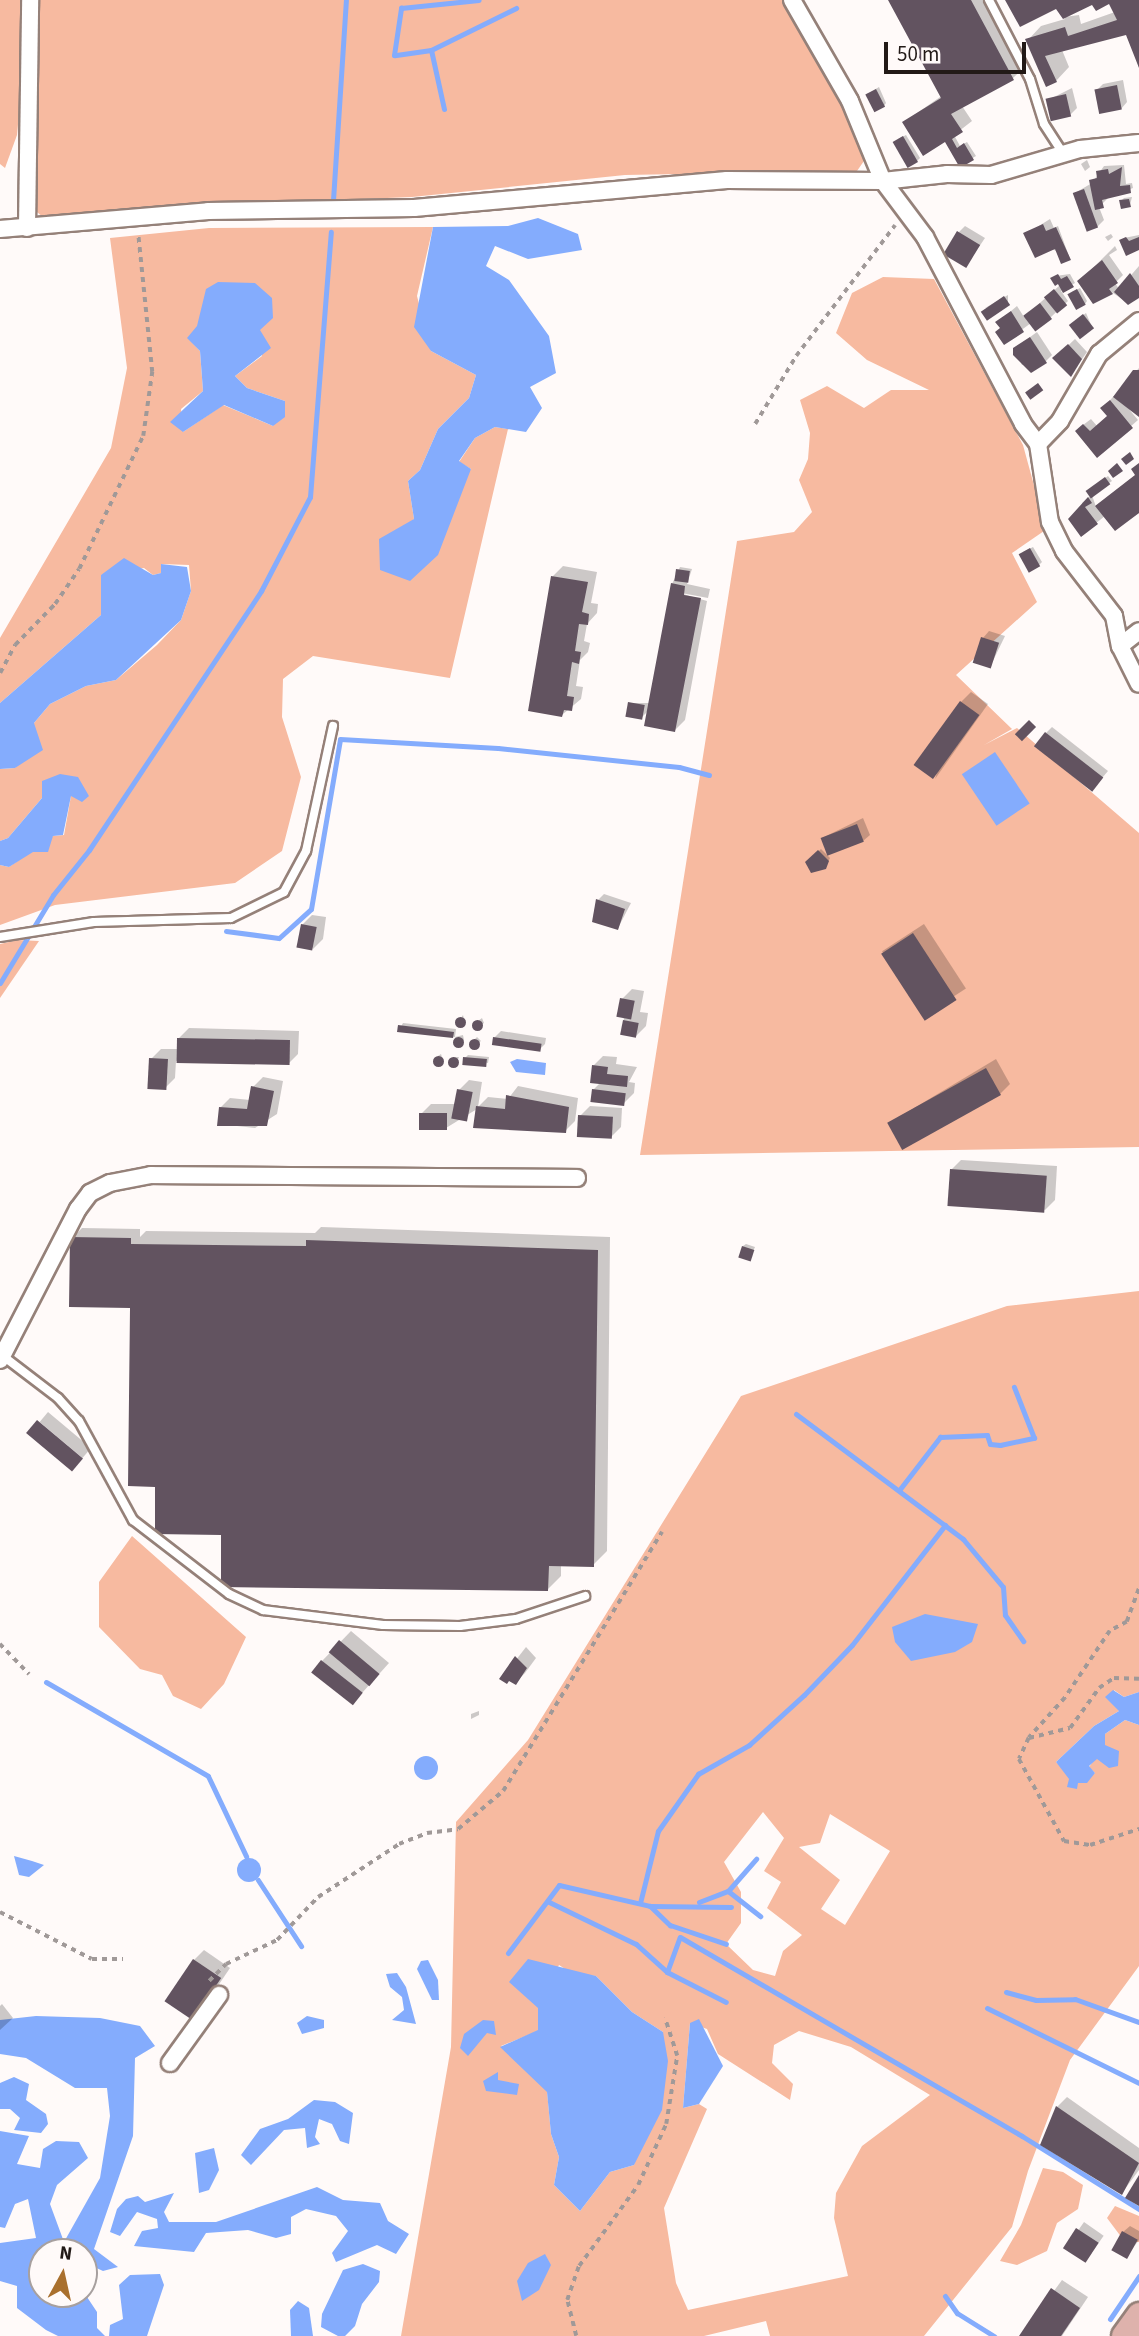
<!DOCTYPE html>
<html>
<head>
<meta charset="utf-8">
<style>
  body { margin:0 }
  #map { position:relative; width:1139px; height:2336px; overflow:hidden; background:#fffaf9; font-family:"Source Sans 3",sans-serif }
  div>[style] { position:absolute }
  .green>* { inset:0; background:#f7baa0 }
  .water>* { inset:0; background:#84acfd; transform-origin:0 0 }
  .round { border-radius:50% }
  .shadow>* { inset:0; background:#0003; transform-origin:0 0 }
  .stream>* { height:5px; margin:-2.5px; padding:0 2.5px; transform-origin:2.5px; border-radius:2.5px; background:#84acfd }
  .building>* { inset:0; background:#625360; transform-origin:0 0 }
  .path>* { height:3.5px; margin-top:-1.75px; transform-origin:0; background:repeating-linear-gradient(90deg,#a09998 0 5px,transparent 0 10px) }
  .roads { filter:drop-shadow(2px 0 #958179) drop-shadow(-2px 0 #958179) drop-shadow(0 2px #958179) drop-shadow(0 -2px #958179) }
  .lane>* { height:8px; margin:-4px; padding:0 4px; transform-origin:4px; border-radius:4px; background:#fff }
  .street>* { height:16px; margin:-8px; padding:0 8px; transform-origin:8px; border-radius:8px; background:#fff }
  .primary>* { height:24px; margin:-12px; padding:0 12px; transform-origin:12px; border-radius:12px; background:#deb2ac }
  span { translate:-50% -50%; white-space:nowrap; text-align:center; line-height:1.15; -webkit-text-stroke:7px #fffaf9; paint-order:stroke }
  .north { position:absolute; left:28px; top:2238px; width:70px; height:70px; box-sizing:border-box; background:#fffaf9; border:2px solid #a7a09f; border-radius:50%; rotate:8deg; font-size:19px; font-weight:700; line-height:28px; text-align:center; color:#221a17 }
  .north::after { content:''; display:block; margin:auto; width:24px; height:32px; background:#a9702e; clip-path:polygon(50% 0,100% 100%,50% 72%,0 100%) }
  .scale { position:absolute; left:884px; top:42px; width:142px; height:32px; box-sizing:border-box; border:4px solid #221a17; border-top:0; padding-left:9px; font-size:21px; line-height:24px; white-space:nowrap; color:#221a17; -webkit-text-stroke:5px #fffaf9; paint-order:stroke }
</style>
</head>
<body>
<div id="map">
  <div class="green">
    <i style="clip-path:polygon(0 0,21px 0,26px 40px,17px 135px,5px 168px,0 164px)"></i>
    <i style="clip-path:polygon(33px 0,788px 0,862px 141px,866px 158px,857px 171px,625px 175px,412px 197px,114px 209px,73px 219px,43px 217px,32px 208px)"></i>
    <i style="clip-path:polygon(evenodd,433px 227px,417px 296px,431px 351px,476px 375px,469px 398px,438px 429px,420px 470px,408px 481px,414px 519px,380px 570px,471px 469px,459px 462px,475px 438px,495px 427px,508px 429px,450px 678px,313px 656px,283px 679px,282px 717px,301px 777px,282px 851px,235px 883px,55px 905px,0 925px,0 865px,9px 867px,53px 836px,64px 835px,71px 796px,89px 796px,43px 781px,42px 798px,8px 838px,0 841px,0 769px,15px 768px,34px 735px,34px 723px,50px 704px,86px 686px,116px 680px,157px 645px,181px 620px,191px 591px,189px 565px,161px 564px,161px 573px,153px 575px,144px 568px,101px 575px,101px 615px,0 703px,0 638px,111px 448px,127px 368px,110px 238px,209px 228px,433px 227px,244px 283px,255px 283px,262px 356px,235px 376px,247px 388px,285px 401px,273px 426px,223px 405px,183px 432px,181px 409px,203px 391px,200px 351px,188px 338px,244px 283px)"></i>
    <i style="clip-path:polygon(883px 277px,934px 279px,1023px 445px,1035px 489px,1044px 531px,1012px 553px,1037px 602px,956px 675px,1012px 729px,984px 745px,1017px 728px,1139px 833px,1139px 1147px,640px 1155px,737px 541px,794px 532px,812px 512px,799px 480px,808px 459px,810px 433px,800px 400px,827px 386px,864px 408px,891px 390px,929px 390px,867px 360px,836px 333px,852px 293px)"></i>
    <i style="clip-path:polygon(18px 940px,39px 941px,0 998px,0 944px)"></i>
    <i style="clip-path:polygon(evenodd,1139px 1291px,1139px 1692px,1124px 1697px,1114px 1690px,1119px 1711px,1094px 1726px,1056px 1762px,1077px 1783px,1095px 1773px,1089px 1767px,1105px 1745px,1105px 1734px,1125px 1720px,1139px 1725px,1139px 1966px,1070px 2060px,1028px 2171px,1012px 2227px,924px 2336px,770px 2336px,766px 2321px,704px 2336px,401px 2336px,451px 2047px,456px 1822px,528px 1740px,741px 1396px,1007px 1306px,1139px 1291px,763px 1812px,784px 1838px,764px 1871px,781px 1882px,767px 1908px,802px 1935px,783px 1951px,775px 1976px,753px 1970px,726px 1944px,741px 1923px,741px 1892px,724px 1862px,763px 1812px,1139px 1291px,830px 1814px,890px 1851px,845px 1925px,821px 1909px,840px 1880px,799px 1847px,820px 1843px,830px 1814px,1139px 1291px,559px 1965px,573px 1974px,596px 1976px,632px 2012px,663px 2032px,634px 2165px,610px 2172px,580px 2211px,554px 2185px,559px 2157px,551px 2134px,547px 2091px,501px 2046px,538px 2031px,538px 2008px,559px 1965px,1139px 1291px,690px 2023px,707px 2029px,718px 2054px,790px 2100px,793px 2084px,772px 2063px,774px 2045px,799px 2031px,851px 2047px,930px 2095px,862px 2146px,836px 2193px,834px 2218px,848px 2276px,688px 2310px,676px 2283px,664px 2208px,707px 2109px,699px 2104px,683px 2108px,690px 2023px)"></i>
    <i style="clip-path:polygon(132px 1536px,246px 1637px,224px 1684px,201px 1709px,173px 1696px,162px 1675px,140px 1669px,99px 1627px,99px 1582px)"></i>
    <i style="clip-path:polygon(1043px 2168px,1063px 2172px,1083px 2185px,1078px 2209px,1057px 2223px,1047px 2251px,1017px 2265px,1000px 2261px,1021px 2225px)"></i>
    <i style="clip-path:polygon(1115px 2206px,1139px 2216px,1139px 2242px,1125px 2242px,1107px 2218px)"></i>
  </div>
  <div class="water">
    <i style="clip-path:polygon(538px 218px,578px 234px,582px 250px,528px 259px,495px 246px,486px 266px,509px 280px,549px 336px,556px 373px,530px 387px,542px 408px,526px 432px,495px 427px,475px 438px,459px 461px,471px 469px,438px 555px,410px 581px,380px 570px,379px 539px,414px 519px,408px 481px,420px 470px,438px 429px,469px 398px,476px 375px,431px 351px,414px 327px,433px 227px,508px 226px)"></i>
    <i style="clip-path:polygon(218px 282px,255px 283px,272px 298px,273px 318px,260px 330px,271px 348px,235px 376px,247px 388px,285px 401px,285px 417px,273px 426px,224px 405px,183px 432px,170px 422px,203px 391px,200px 351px,187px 338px,197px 326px,206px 289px)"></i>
    <i style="clip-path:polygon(124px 558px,153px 575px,161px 573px,161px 564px,187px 567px,191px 591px,181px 620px,116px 680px,86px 686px,50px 704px,34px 723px,43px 750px,15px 768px,0 769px,0 703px,101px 615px,101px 575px)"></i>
    <i style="left:995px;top:752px;width:62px;height:40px;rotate:56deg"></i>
    <i style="clip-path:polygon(60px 774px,78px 777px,89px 796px,82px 802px,71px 796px,63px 835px,53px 836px,48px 852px,33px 852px,9px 867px,0 865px,0 841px,8px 838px,42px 798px,42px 781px)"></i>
    <i style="clip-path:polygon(517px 1059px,546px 1063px,545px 1075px,516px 1072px,510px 1062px)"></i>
    <i style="clip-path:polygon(925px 1614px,978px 1624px,972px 1642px,955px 1652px,911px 1661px,895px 1642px,892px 1627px)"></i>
    <i style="clip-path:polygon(1113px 1690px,1124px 1697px,1139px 1692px,1139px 1725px,1125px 1720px,1105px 1734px,1105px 1745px,1119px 1751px,1118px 1766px,1109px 1768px,1097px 1759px,1089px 1766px,1095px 1773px,1087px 1783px,1078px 1783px,1077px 1789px,1067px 1787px,1069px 1779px,1056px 1762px,1094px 1726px,1119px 1711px,1105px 1697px)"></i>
    <i class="round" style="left:414px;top:1756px;width:24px;height:24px"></i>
    <i style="clip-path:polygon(14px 1856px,32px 1861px,44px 1865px,29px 1877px,19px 1875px)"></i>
    <i class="round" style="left:237px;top:1858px;width:24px;height:24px"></i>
    <i style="clip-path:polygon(528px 1959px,596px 1976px,632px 2012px,663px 2032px,668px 2061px,662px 2110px,634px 2165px,610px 2172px,580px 2211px,554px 2185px,559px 2157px,551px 2134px,547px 2092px,500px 2047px,538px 2030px,538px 2008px,509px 1982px)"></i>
    <i style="clip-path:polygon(428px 1960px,438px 1980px,439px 2000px,432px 2000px,417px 1969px,421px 1961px)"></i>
    <i style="clip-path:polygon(397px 1973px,406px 1987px,416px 2024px,392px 2020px,404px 2010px,402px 1997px,390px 1987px,386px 1974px)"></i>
    <i style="clip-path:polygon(evenodd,36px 2016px,100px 2018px,140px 2026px,155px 2046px,135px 2058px,133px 2136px,94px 2249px,118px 2267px,103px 2271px,90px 2265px,87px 2297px,97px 2312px,97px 2328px,105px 2336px,58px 2336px,46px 2330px,17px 2308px,17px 2286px,0 2281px,0 2243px,36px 2238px,28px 2199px,15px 2204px,5px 2228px,0 2227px,0 2131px,29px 2136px,17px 2164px,40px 2168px,43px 2149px,56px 2141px,79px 2142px,88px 2158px,57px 2185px,50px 2204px,64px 2242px,100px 2178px,110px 2116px,107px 2088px,75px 2088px,26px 2058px,0 2054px,0 2020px,36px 2016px,84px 2252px,84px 2294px,42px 2294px,42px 2252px,84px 2252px)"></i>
    <i style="clip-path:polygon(307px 2016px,324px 2020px,324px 2028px,302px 2034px,297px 2023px)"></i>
    <i style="clip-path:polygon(699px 2019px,723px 2066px,699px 2104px,683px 2108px,690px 2023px)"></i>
    <i style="clip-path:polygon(483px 2020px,494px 2021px,496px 2035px,487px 2033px,468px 2056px,460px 2048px,464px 2034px)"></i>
    <i style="clip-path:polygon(498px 2072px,498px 2080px,519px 2084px,517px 2095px,486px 2091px,483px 2081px)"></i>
    <i style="clip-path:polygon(14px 2077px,29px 2084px,26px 2100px,46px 2114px,48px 2124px,41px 2133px,14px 2130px,20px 2118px,10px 2109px,0 2109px,0 2083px)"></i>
    <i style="clip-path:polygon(314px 2100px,335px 2102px,353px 2113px,349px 2144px,340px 2141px,332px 2124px,319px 2119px,315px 2137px,320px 2144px,307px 2148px,305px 2128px,284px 2130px,251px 2165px,241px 2155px,260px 2129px,288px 2119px)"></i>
    <i style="clip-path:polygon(214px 2148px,219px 2170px,209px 2190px,199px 2193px,195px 2153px)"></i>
    <i style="clip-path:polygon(317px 2187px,343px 2200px,380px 2203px,388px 2221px,409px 2234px,396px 2254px,377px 2245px,336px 2262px,332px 2253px,348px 2231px,336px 2216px,306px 2209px,291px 2217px,291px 2234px,276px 2238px,248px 2230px,206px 2233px,194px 2252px,134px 2246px,142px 2231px,158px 2228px,157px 2219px,137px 2212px,120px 2236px,110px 2232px,117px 2209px,126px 2199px,138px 2196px,145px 2202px,174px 2193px,164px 2212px,169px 2222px,216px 2222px)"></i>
    <i style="clip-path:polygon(545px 2254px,551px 2265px,539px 2290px,522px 2301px,517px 2281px,528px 2263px)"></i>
    <i style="clip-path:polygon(363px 2264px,380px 2271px,379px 2282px,362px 2304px,355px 2326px,345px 2336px,338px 2336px,321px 2327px,322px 2314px,343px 2270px)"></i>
    <i style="clip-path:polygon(160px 2274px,164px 2285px,147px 2336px,109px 2336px,110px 2325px,123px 2319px,119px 2285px,130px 2275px)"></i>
    <i style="clip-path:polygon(298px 2301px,309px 2308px,313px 2336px,291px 2336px,290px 2310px)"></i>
  </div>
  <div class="shadow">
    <i style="clip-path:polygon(890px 0,991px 0,1027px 65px,1013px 78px,962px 106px,972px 121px,954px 135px,960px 146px,967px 142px,976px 156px,961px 165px,946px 140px,904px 122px,943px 95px)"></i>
    <i style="clip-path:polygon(evenodd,1007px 0,1139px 0,1139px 67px,1127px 33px,1062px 50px,1069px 67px,1056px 81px,1028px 40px,1041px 26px,1065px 19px,1057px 7px,1007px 0,1109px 2px,1115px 12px,1081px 24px,1079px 15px,1064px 17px,1093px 3px,1109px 2px)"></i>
    <i style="clip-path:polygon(1123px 80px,1127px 102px,1121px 109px,1097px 90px,1103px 84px)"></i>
    <i style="clip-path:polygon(879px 87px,886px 103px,884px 106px,867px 94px)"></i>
    <i style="clip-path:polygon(1072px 88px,1077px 108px,1071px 114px,1048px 100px)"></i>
    <i style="clip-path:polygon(906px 135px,920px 158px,917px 161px,898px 139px)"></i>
    <i style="clip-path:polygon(1087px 160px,1090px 167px,1085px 171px,1081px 164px)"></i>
    <i style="clip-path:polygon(1124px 165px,1126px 184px,1132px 183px,1133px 188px,1109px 197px,1099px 207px,1104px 220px,1097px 227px,1075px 193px,1092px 183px,1104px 166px)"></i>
    <i style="clip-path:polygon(1132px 197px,1130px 205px,1121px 201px,1124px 198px)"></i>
    <i style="clip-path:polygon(1050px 219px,1054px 228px,1058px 226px,1070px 259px,1026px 234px)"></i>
    <i style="clip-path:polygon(965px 226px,985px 238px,966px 266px,959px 232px)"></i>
    <i style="clip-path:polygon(1111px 234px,1113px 237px,1108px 241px,1105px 237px)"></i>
    <i style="clip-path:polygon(1139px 235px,1139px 248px,1121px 241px,1124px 238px)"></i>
    <i style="clip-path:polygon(1115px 246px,1117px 250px,1109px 255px,1123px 275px,1115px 283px,1119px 289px,1139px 266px,1139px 295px,1128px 303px,1086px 275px)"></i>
    <i style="clip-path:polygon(1070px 274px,1075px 283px,1061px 291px,1068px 301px,1051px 317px,1031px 323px,1005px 342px,998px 322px,1017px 306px,1024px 317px,1059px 286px,1055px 276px)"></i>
    <i style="clip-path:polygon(1080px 288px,1087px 301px,1085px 304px,1072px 292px)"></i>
    <i style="clip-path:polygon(1008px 295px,1008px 303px,985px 308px)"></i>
    <i style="clip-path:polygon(1086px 313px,1092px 327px,1074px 322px)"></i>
    <i style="clip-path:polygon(1037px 332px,1052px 355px,1046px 361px,1022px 365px,1015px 348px)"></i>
    <i style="clip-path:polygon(1075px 339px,1087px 352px,1071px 375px,1055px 358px)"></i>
    <i style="clip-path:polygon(1139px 368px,1139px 415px,1128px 408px,1138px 420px,1098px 455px,1083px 425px,1091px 419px,1097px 426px,1109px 416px,1103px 408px)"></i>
    <i style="clip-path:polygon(1139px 464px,1139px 513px,1115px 529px,1105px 516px,1081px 535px,1082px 503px,1090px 496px,1090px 489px,1108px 476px,1112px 481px,1092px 495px,1096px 507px,1137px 474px)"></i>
    <i style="clip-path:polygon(1033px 547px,1042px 562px,1039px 565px,1023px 552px)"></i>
    <i style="clip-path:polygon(563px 566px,597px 572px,591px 603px,598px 604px,597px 613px,587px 624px,584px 641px,590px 643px,588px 652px,580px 660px,576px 686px,583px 687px,581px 699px,562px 715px,553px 576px)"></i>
    <i style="clip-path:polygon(680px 567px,692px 569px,687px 584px,710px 589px,708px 598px,676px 592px,707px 601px,685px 720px,675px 730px,648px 711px,642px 717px,630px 703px,650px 703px,672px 584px)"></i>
    <i style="clip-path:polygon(989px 631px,1005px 636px,990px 667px,983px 638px)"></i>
    <i style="clip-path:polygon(971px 692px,988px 704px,935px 779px,961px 702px)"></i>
    <i style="clip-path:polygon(1052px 727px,1108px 771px,1097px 784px,1046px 733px)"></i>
    <i style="clip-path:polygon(863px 818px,870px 835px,863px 841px,822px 838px)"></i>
    <i style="clip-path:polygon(821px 849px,830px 858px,825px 868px,807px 862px)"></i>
    <i style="clip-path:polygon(604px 894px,631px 903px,618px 928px,598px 900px)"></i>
    <i style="clip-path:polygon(312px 915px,326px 917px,323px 939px,313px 949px,302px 925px)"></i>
    <i style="left:924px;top:924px;width:77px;height:50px;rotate:57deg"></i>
    <i style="clip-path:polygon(632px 989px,644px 991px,640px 1012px,648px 1013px,646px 1026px,636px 1036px,624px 1021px,622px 999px)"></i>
    <i style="clip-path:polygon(463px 1015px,465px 1023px,458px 1024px,461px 1018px)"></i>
    <i style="clip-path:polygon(482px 1018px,484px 1023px,476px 1028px,474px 1024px)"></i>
    <i style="clip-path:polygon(403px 1023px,456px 1029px,455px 1037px,463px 1035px,464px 1040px,457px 1045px,455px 1037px,399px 1030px)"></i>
    <i style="clip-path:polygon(189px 1028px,299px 1031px,298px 1054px,288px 1064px,176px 1061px,175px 1078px,165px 1088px,151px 1059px,161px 1049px,178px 1049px,179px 1038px)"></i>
    <i style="clip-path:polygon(501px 1031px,546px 1038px,545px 1044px,539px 1050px,494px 1038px)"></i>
    <i style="clip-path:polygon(477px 1037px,481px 1041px,473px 1047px,471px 1043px)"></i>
    <i style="clip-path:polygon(441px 1054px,443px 1061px,436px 1063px,438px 1056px)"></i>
    <i style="clip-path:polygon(468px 1055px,489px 1057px,488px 1063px,465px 1058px)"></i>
    <i style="clip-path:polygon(603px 1056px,617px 1057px,616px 1064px,637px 1067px,629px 1082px,635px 1083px,634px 1093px,624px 1103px,593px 1090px,600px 1083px,593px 1066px)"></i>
    <i style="clip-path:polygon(453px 1057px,459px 1057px,455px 1066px,450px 1065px)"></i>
    <i style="clip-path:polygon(996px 1059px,1010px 1084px,1000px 1094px,889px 1123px)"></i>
    <i style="clip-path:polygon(263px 1077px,283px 1081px,277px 1114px,255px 1128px,219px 1124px,220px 1108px,230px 1098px,250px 1100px,253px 1087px)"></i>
    <i style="clip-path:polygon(469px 1080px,482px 1082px,478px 1107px,488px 1097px,508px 1099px,518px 1086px,578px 1098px,575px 1121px,565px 1131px,477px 1109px,446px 1128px,421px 1114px,431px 1104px,457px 1104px,459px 1090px)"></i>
    <i style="clip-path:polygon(590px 1106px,622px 1108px,621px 1127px,611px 1137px,580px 1116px)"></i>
    <i style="clip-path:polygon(961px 1160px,1057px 1166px,1055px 1200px,1045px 1210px,951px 1170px)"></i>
    <i style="clip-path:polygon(321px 1227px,610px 1237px,607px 1551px,593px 1565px,561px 1565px,561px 1576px,548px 1589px,223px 1533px,157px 1485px,132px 1304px,72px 1238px,82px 1228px,140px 1229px,140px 1237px,146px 1231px,315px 1233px)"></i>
    <i style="clip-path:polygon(746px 1244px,755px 1247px,749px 1260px,743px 1246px)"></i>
    <i style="left:48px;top:1412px;width:56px;height:13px;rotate:40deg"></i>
    <i style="clip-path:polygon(351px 1631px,389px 1663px,353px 1703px,322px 1661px)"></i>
    <i style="clip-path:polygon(526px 1647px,536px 1658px,525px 1673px,515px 1683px,502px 1678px)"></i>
    <i style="clip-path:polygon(479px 1711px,479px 1715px,471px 1719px,471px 1714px)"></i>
    <i style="clip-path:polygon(204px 1950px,230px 1968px,203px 2008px,194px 1960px)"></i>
    <i style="clip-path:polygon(2px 2004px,13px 2018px,0 2030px,0 2006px)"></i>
    <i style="clip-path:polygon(1067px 2097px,1139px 2148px,1139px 2170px,1122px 2193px,1042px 2144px,1057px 2107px)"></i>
    <i style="left:1084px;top:2222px;width:24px;height:31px;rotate:35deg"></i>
    <i style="clip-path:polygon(1130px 2226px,1139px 2231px,1139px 2240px,1126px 2257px,1123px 2232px)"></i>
    <i style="clip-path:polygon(1062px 2280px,1088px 2297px,1062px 2336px,1021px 2336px)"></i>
  </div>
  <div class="stream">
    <i style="left:431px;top:50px;width:37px;rotate:172deg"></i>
    <i style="left:394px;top:55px;width:48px;rotate:-81.5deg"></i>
    <i style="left:401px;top:8px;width:78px;rotate:-5.9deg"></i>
    <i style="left:444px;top:109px;width:60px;rotate:-102.4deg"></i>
    <i style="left:431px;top:50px;width:95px;rotate:-26.3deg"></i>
    <i style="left:333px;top:200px;width:200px;rotate:-86.3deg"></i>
    <i style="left:226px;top:931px;width:53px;rotate:7.5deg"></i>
    <i style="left:279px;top:938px;width:43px;rotate:-42.2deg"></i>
    <i style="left:311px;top:909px;width:172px;rotate:-80.3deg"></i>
    <i style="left:340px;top:739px;width:158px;rotate:3.3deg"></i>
    <i style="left:498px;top:748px;width:182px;rotate:6deg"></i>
    <i style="left:679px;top:767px;width:31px;rotate:15deg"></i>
    <i style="left:0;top:983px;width:103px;rotate:-58.9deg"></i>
    <i style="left:53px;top:895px;width:58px;rotate:-51.3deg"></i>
    <i style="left:89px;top:850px;width:311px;rotate:-56.4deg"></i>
    <i style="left:261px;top:591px;width:106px;rotate:-62.5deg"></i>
    <i style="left:310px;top:497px;width:266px;rotate:-85.5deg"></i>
    <i style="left:796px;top:1414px;width:209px;rotate:36.8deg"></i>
    <i style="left:963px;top:1539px;width:62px;rotate:50.2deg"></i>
    <i style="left:1003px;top:1587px;width:28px;rotate:86deg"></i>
    <i style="left:1005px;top:1615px;width:32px;rotate:55deg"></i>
    <i style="left:900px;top:1489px;width:66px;rotate:-52.4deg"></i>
    <i style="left:940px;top:1437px;width:47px;rotate:-2.4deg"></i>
    <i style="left:987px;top:1435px;width:9px;rotate:72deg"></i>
    <i style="left:990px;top:1444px;width:10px;rotate:6deg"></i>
    <i style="left:1000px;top:1445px;width:35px;rotate:-12deg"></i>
    <i style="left:1034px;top:1438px;width:55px;rotate:-111.4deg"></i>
    <i style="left:46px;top:1682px;width:187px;rotate:30.1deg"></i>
    <i style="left:208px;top:1776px;width:89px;rotate:64.6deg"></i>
    <i style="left:258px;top:1880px;width:79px;rotate:56.9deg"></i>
    <i style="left:728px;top:1891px;width:41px;rotate:38deg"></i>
    <i style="left:549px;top:1902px;width:97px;rotate:25.8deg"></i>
    <i style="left:636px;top:1944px;width:42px;rotate:42.1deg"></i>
    <i style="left:667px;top:1972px;width:66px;rotate:27deg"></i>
    <i style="left:699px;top:1902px;width:31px;rotate:-21deg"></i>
    <i style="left:728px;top:1891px;width:43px;rotate:-48.8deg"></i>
    <i style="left:640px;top:1903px;width:74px;rotate:-76deg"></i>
    <i style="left:658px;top:1831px;width:70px;rotate:-54.9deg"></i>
    <i style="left:698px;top:1774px;width:59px;rotate:-29.6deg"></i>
    <i style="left:749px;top:1745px;width:74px;rotate:-42.3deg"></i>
    <i style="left:804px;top:1695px;width:69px;rotate:-46.2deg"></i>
    <i style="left:852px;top:1645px;width:152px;rotate:-52.2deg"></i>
    <i style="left:650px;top:1906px;width:28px;rotate:44deg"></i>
    <i style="left:670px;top:1925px;width:59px;rotate:18.7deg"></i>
    <i style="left:508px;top:1953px;width:85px;rotate:-53.1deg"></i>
    <i style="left:559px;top:1885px;width:93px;rotate:13deg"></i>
    <i style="left:650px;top:1906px;width:81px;rotate:0.7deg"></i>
    <i style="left:667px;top:1972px;width:37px;rotate:-70deg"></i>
    <i style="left:680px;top:1937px;width:396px;rotate:30.2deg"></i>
    <i style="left:1022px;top:2136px;width:138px;rotate:32deg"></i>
    <i style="left:1006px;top:1992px;width:31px;rotate:15deg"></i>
    <i style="left:1036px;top:2000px;width:39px;rotate:-1deg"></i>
    <i style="left:1075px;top:1999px;width:68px;rotate:19.8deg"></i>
    <i style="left:987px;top:2008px;width:169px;rotate:26.3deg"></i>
    <i style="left:945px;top:2296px;width:21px;rotate:55deg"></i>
    <i style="left:957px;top:2313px;width:44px;rotate:31.9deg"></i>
    <i style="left:1110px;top:2319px;width:52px;rotate:-56deg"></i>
  </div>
  <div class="building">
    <i style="clip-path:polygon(888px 0,971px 0,1014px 80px,951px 114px,963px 132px,952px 139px,957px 148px,964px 143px,974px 160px,960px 168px,945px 142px,923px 156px,902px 122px,941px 98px)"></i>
    <i style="clip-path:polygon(1005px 0,1139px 0,1139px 68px,1126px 35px,1045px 56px,1057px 82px,1046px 87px,1025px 39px,1065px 27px,1068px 36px,1117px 20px,1109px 4px,1096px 11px,1092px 5px,1063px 19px,1056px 9px,1020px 27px)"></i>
    <i style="left:1117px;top:85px;width:25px;height:23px;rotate:79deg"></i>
    <i style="left:876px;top:89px;width:20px;height:12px;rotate:63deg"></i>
    <i style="left:1066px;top:94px;width:23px;height:21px;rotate:77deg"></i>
    <i style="left:903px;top:136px;width:30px;height:12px;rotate:60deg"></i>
    <i style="clip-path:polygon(1122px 167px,1120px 186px,1130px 185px,1131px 193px,1102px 200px,1104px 208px,1095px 210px,1089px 180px,1097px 178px,1096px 171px,1108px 169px,1109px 174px)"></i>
    <i style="left:1084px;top:189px;width:41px;height:12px;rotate:70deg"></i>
    <i style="clip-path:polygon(1129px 199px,1131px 207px,1121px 209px,1119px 200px)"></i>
    <i style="clip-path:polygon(1043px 224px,1046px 231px,1056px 227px,1071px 260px,1061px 264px,1055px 249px,1035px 258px,1023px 233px)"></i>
    <i style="left:957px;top:231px;width:27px;height:27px;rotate:31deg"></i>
    <i style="clip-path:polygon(1126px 237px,1129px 241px,1139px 237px,1139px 250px,1126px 256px,1119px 240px)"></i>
    <i style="clip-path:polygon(1102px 260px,1118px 283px,1109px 289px,1113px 294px,1093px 304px,1077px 281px)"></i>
    <i style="clip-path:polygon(1130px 273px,1139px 286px,1139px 298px,1128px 305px,1114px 292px)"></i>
    <i style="clip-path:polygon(1058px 274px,1061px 279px,1067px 276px,1074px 287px,1063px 293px,1058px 284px,1055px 286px,1050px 278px)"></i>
    <i style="left:1054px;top:289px;width:21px;height:13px;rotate:51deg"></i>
    <i style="left:1077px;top:289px;width:18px;height:11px;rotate:61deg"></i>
    <i style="left:1004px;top:296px;width:11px;height:28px;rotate:56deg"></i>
    <i style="left:1040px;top:303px;width:20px;height:21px;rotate:53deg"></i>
    <i style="clip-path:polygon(1011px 311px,1024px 332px,1004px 345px,995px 332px,1000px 328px,995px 322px)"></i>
    <i style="left:1083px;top:314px;width:18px;height:18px;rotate:52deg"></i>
    <i style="clip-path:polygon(1030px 337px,1047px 363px,1031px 373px,1013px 355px,1013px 348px)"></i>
    <i style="clip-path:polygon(1068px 344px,1082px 359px,1071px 377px,1052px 358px)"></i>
    <i style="clip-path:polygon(1133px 370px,1139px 370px,1139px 417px,1113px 397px)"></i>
    <i style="left:1038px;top:383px;width:9px;height:16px;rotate:54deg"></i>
    <i style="clip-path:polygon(1110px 400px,1133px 428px,1097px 458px,1075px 431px,1083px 424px,1090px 431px,1107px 416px,1100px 408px)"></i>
    <i style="clip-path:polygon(1130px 452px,1134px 459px,1126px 465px,1121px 459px)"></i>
    <i style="clip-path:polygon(1117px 463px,1123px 471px,1113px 478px,1108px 471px)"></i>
    <i style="clip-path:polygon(1139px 463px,1139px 513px,1115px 531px,1095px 506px,1135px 475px,1131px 469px)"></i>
    <i style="left:1105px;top:477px;width:9px;height:24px;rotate:54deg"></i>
    <i style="clip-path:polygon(1088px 497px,1092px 503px,1085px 507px,1098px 524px,1081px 537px,1068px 519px)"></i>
    <i style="left:1030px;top:548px;width:21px;height:13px;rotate:61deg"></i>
    <i style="left:676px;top:569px;width:14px;height:12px;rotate:8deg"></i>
    <i style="clip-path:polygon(551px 576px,588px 582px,582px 612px,589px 614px,588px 625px,579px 624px,575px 651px,581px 652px,579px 664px,572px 662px,567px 696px,574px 697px,572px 711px,564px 710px,562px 717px,528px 711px)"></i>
    <i style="clip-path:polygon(671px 583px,685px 586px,684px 595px,701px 598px,675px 732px,644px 726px)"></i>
    <i style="left:981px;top:637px;width:19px;height:27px;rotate:18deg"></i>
    <i style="left:960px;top:701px;width:24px;height:79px;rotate:36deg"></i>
    <i style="left:628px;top:702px;width:17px;height:15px;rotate:10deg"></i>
    <i style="left:1029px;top:720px;width:10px;height:20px;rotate:45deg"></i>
    <i style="left:1045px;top:732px;width:74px;height:18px;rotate:38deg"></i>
    <i style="left:857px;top:824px;width:19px;height:39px;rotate:69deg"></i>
    <i style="clip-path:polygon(818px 850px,829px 861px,826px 869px,811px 873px,805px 862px)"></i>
    <i style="clip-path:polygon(596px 899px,625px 909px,618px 930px,592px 922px)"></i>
    <i style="left:301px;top:924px;width:16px;height:24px;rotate:11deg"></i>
    <i style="left:913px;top:933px;width:80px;height:38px;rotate:57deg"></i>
    <i style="left:620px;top:998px;width:15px;height:19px;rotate:11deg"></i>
    <i class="round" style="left:454.5px;top:1016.5px;width:11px;height:11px"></i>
    <i class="round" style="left:471.5px;top:1019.5px;width:11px;height:11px"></i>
    <i style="left:623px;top:1020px;width:16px;height:15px;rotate:11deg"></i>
    <i style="clip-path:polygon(398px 1025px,454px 1032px,453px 1038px,397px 1032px)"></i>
    <i class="round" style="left:452.5px;top:1036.5px;width:11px;height:11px"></i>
    <i style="left:493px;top:1037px;width:49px;height:8px;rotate:8deg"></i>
    <i style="left:177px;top:1038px;width:113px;height:25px;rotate:1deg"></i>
    <i class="round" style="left:468.5px;top:1038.5px;width:11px;height:11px"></i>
    <i class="round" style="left:432.5px;top:1055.5px;width:11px;height:11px"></i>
    <i class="round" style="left:447.5px;top:1056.5px;width:11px;height:11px"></i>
    <i style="left:463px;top:1057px;width:24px;height:8px;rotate:5deg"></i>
    <i style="left:149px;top:1058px;width:19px;height:31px;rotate:3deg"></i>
    <i style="clip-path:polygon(592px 1065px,608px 1067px,607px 1074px,628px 1076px,627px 1087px,590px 1083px)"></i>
    <i style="left:986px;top:1068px;width:31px;height:113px;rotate:61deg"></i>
    <i style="clip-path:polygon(251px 1086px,274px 1091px,267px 1126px,217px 1126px,219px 1107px,247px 1109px)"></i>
    <i style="left:457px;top:1089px;width:16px;height:30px;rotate:11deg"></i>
    <i style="left:592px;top:1089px;width:34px;height:13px;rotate:7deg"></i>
    <i style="clip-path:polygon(506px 1095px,569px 1107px,566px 1133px,473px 1128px,476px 1106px,505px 1109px)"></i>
    <i style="left:419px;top:1113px;width:28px;height:17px"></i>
    <i style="left:578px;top:1115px;width:35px;height:22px;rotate:3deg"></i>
    <i style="left:950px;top:1169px;width:97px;height:37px;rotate:4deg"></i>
    <i style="clip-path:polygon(70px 1237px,131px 1238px,131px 1244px,306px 1246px,306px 1240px,598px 1250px,594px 1567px,549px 1566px,548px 1591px,221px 1587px,221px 1535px,155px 1534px,155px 1487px,128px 1486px,130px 1308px,69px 1307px)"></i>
    <i style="left:742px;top:1246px;width:13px;height:12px;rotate:18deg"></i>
    <i style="left:37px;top:1420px;width:60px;height:17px;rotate:40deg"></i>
    <i style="left:339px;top:1640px;width:53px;height:16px;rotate:40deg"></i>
    <i style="clip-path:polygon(515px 1656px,527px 1668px,516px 1685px,509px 1681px,507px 1684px,499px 1679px)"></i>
    <i style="left:321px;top:1660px;width:53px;height:16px;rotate:38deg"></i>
    <i style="left:193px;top:1959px;width:34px;height:51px;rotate:34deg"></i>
    <i style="clip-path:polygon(1056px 2106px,1139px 2163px,1122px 2195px,1040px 2145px)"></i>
    <i style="clip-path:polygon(1139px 2175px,1139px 2206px,1125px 2198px)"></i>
    <i style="left:1076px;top:2228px;width:27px;height:24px;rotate:33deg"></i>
    <i style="left:1122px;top:2231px;width:18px;height:22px;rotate:29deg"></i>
    <i style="clip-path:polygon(1051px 2288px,1080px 2308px,1061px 2336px,1019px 2336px)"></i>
  </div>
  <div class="path">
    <i style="left:755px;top:424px;width:79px;rotate:-58.9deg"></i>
    <i style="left:796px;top:356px;width:164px;rotate:-52.9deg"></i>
    <i style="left:0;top:673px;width:32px;rotate:-62deg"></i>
    <i style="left:15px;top:645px;width:57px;rotate:-45.7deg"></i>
    <i style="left:55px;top:604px;width:42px;rotate:-55.6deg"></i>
    <i style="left:79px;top:569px;width:148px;rotate:-64.3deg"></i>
    <i style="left:143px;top:436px;width:65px;rotate:-82deg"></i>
    <i style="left:152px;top:372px;width:139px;rotate:-95.8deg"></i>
    <i style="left:1139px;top:1589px;width:35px;rotate:110deg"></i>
    <i style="left:1127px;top:1622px;width:19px;rotate:152deg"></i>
    <i style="left:1110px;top:1631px;width:81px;rotate:123.9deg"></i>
    <i style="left:1065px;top:1698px;width:54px;rotate:132deg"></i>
    <i style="left:1029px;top:1738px;width:23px;rotate:115deg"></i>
    <i style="left:1019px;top:1759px;width:94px;rotate:61.2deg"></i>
    <i style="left:1064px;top:1841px;width:26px;rotate:9deg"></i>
    <i style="left:1090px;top:1845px;width:52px;rotate:-18.1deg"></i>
    <i style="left:0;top:1644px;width:42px;rotate:46deg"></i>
    <i style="left:1029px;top:1738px;width:42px;rotate:-13.7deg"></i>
    <i style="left:1070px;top:1728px;width:49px;rotate:-54.1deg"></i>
    <i style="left:1099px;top:1688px;width:18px;rotate:-34deg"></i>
    <i style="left:1114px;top:1678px;width:25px;rotate:2deg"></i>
    <i style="left:0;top:1912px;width:103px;rotate:27.1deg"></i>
    <i style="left:92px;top:1959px;width:31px"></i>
    <i style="left:209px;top:1981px;width:24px;rotate:-45deg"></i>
    <i style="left:226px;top:1964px;width:56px;rotate:-25.2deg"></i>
    <i style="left:277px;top:1940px;width:59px;rotate:-46.4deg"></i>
    <i style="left:318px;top:1897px;width:97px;rotate:-33.2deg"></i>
    <i style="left:399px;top:1844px;width:30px;rotate:-21deg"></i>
    <i style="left:427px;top:1833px;width:31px;rotate:-7deg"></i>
    <i style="left:458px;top:1829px;width:59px;rotate:-40.2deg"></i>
    <i style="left:503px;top:1791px;width:304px;rotate:-58.5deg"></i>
    <i style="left:576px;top:2336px;width:37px;rotate:-104deg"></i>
    <i style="left:567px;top:2300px;width:36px;rotate:-71deg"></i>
    <i style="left:579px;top:2266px;width:100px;rotate:-53.9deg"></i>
    <i style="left:638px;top:2185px;width:67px;rotate:-65.3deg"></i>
    <i style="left:666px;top:2124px;width:69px;rotate:-80.8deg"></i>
    <i style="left:677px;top:2056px;width:40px;rotate:-108deg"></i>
  </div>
  <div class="roads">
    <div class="lane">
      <i style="left:989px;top:0;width:89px;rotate:62.6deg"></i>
      <i style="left:1030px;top:79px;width:47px;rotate:72.7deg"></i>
      <i style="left:1044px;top:124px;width:35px;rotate:57deg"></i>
      <i style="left:0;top:937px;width:95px;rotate:-9.1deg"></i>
      <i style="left:94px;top:922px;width:137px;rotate:-1.7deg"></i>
      <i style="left:231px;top:918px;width:59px;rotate:-26.1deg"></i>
      <i style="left:284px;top:892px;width:47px;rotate:-61.8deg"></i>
      <i style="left:306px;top:851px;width:128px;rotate:-77.8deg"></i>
      <i style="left:3px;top:1356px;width:69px;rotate:37.4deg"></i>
      <i style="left:58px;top:1398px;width:31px;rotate:48deg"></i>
      <i style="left:79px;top:1421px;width:113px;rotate:61.4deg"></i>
      <i style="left:133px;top:1520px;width:121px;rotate:37.6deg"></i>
      <i style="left:229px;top:1594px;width:38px;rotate:25deg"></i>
      <i style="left:263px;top:1610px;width:121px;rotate:7.1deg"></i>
      <i style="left:383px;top:1625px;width:77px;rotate:0.7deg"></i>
      <i style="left:460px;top:1626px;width:56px;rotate:-7.1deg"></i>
      <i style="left:516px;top:1619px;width:73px;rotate:-18.4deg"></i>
    </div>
    <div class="street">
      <i style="left:792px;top:0;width:116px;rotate:60.1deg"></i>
      <i style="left:850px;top:101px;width:87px;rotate:67.6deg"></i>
      <i style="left:883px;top:181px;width:70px;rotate:53.1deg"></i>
      <i style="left:925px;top:237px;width:211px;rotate:62.3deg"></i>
      <i style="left:1023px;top:424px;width:25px;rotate:53deg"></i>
      <i style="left:1038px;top:444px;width:79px;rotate:81.3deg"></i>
      <i style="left:1050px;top:522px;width:32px;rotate:64deg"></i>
      <i style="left:1064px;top:551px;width:82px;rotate:52.4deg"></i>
      <i style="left:1114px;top:616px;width:31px;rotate:79deg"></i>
      <i style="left:1120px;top:646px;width:42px;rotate:63.4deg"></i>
      <i style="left:27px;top:228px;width:228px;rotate:-89.2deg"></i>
      <i style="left:0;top:229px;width:209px;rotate:-4.9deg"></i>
      <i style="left:208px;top:211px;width:206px;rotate:-0.8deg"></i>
      <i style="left:414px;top:208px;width:314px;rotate:-5.1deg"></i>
      <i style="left:727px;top:180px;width:156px;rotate:0.4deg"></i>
      <i style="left:883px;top:181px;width:64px;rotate:-6.2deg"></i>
      <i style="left:947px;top:174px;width:44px;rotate:1.3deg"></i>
      <i style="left:991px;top:175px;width:93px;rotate:-16.3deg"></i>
      <i style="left:1080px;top:149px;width:59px;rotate:-5.8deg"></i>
      <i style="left:1038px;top:444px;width:32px;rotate:-46deg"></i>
      <i style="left:1060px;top:421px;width:78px;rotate:-59.8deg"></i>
      <i style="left:1099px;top:354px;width:52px;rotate:-39.5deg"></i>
      <i style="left:1120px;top:646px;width:24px;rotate:-38deg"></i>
      <i style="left:0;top:1360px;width:170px;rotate:-62.7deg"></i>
      <i style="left:78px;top:1209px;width:20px;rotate:-53deg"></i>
      <i style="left:90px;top:1193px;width:22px;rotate:-27deg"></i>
      <i style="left:110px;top:1183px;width:42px;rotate:-11deg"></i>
      <i style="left:151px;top:1175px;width:426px;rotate:0.4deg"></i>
      <i style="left:170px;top:2063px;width:84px;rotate:-54.2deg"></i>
    </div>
    <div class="primary">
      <i style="left:1124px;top:2336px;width:26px;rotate:-54deg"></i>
    </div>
  </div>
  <div class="north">N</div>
  <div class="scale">50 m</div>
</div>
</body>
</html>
